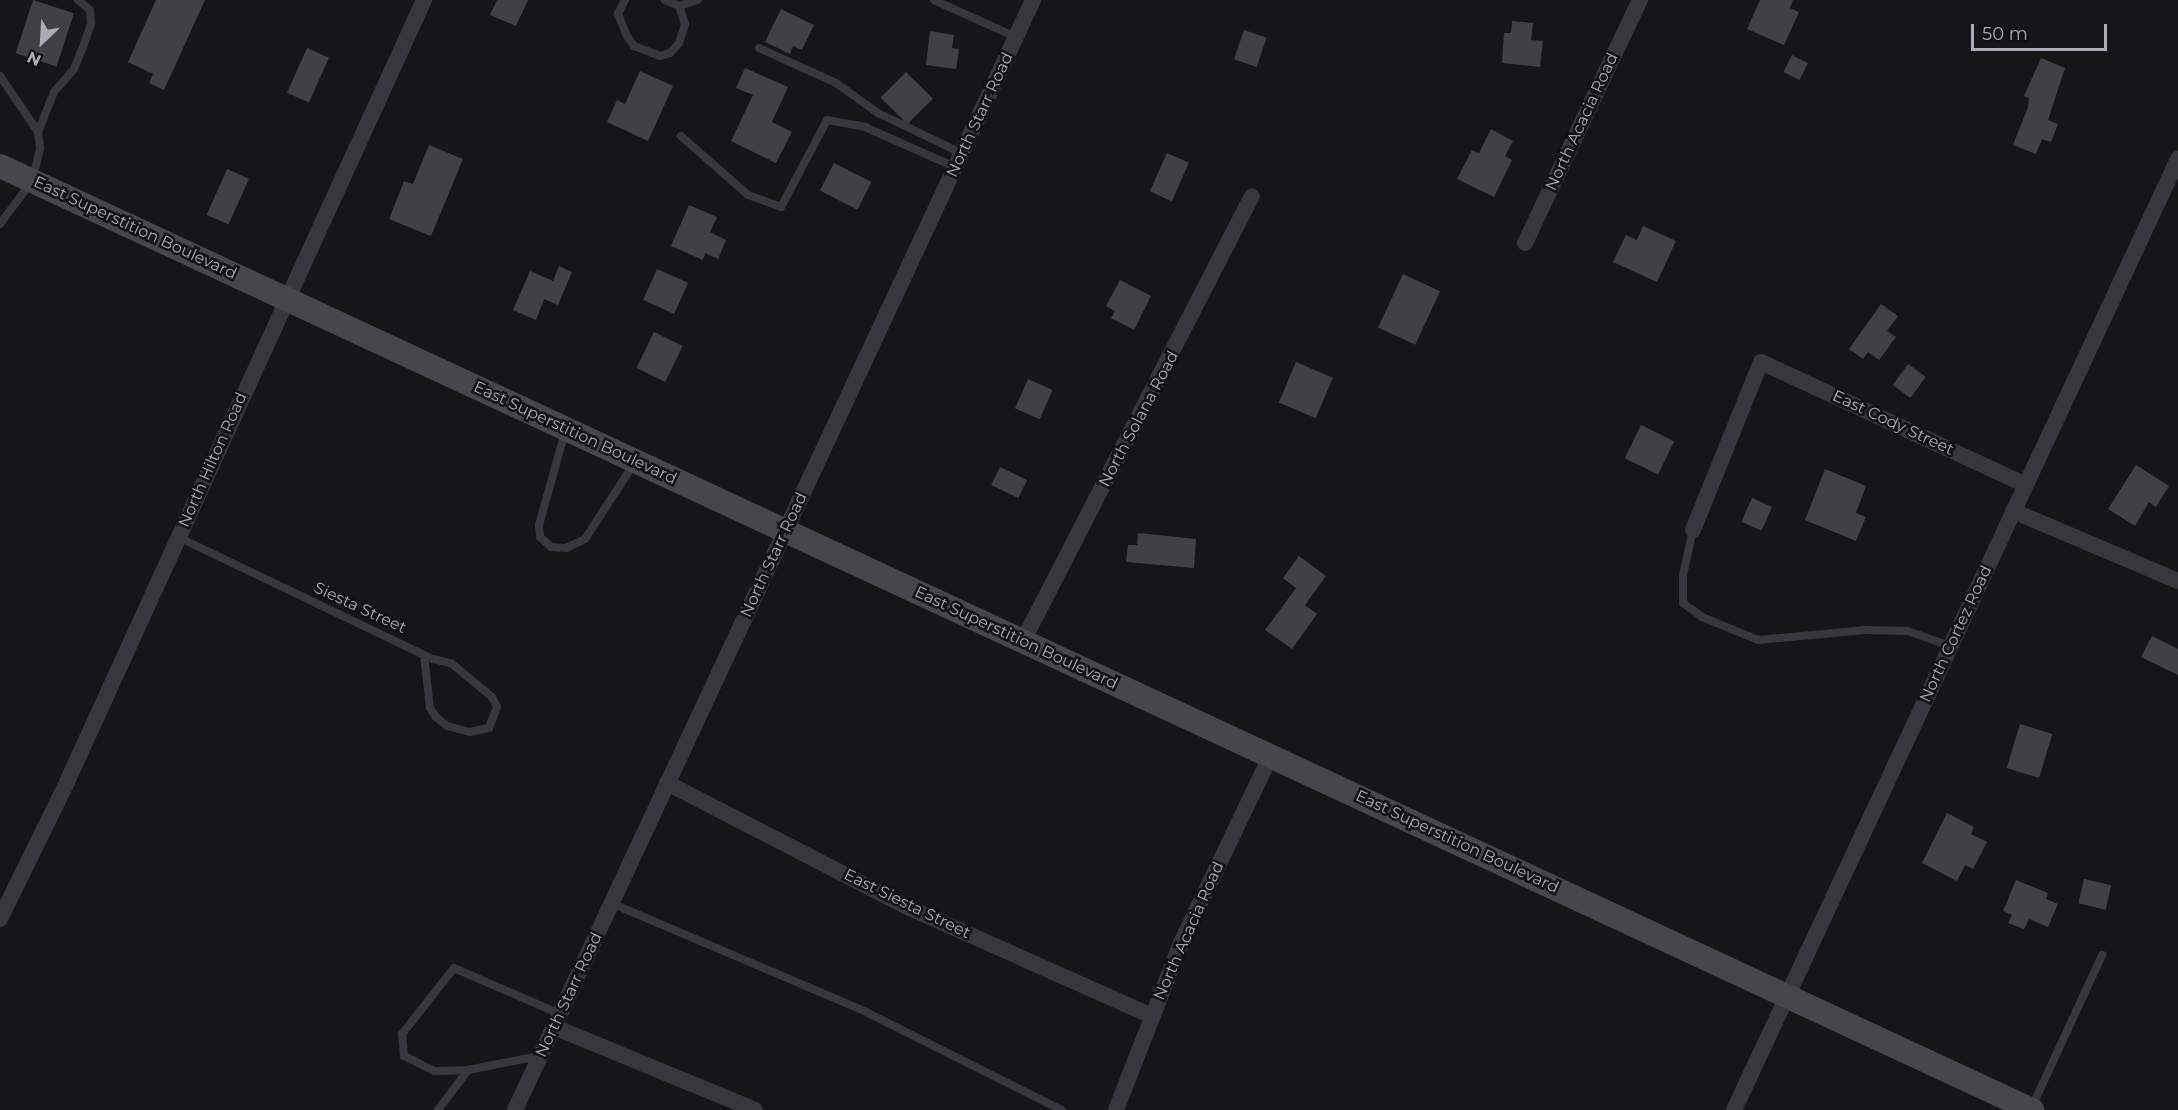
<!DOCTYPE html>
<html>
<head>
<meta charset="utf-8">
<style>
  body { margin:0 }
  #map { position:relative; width:2178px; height:1110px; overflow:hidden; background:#161618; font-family:Montserrat,sans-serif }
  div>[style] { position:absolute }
  .building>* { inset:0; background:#404145; transform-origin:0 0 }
  .lane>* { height:8px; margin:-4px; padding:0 4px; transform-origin:4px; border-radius:4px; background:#37383d }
  .street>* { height:16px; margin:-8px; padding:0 8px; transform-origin:8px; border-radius:8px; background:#37383d }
  .secondary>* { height:24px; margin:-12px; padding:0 12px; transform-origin:12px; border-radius:12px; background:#45474d }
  span { translate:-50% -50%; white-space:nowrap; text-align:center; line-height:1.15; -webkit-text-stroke:5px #111113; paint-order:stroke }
  .street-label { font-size:16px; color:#a8adb8 }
  .north { position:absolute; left:12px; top:12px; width:60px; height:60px; -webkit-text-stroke:4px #111113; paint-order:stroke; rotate:205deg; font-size:16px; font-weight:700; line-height:24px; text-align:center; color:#a8adb8 }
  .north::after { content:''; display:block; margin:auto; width:21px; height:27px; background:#a8adb8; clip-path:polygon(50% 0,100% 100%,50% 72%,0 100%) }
  .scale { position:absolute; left:1971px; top:24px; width:136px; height:27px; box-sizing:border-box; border:3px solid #a8adb8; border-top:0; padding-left:8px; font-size:18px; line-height:21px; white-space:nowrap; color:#a8adb8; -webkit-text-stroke:4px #111113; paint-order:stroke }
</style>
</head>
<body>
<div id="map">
  <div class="building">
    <i style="left:33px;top:0;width:43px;height:56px;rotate:18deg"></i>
    <i style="clip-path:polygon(156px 0,205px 0,164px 90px,149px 83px,153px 74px,128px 62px)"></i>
    <i style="clip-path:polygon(497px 0,528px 0,516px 26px,490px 15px)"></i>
    <i style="clip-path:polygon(1760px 0,1793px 0,1790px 8px,1799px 12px,1784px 45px,1747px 29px)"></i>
    <i style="clip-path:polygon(781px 9px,814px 25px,802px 50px,793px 46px,790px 54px,765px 42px)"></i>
    <i style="clip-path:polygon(1512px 21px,1533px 23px,1531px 40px,1543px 41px,1540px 67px,1502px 63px,1504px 33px,1511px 33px)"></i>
    <i style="left:1244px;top:30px;width:24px;height:31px;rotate:19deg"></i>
    <i style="clip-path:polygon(930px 31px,954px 35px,952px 48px,959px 49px,956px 69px,926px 65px)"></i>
    <i style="left:307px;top:48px;width:24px;height:49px;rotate:24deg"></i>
    <i style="left:1792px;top:55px;width:18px;height:19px;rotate:27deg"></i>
    <i style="clip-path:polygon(2041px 58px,2065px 68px,2048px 120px,2058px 124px,2051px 142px,2042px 139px,2036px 154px,2013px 145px,2028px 107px,2029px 98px,2024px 96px)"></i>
    <i style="clip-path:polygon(745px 68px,788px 87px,772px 122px,792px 132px,776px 163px,731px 141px,753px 95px,736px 88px)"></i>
    <i style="clip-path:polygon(640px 71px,673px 86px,648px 141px,607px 122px,617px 100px,625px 104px)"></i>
    <i style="left:906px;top:72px;width:38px;height:36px;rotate:45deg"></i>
    <i style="clip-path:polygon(1491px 129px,1513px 141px,1505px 156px,1512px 160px,1494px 197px,1457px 179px,1472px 150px,1479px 153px)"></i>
    <i style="clip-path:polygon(429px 145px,463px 159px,431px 236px,389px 219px,404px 181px,413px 184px)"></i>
    <i style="left:1167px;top:153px;width:24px;height:42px;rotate:24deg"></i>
    <i style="left:834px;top:163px;width:42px;height:31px;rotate:27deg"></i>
    <i style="left:227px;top:169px;width:24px;height:50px;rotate:24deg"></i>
    <i style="clip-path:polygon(689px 205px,717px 217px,710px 232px,726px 240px,718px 259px,705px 253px,703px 260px,671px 246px)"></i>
    <i style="clip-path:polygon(1643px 226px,1676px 241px,1657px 282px,1613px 262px,1626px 235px,1637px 240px)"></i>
    <i style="clip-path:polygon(559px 266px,572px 272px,558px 305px,544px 299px,536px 320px,513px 310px,530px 271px,553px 281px)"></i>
    <i style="left:657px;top:269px;width:34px;height:34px;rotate:24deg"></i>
    <i style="left:1403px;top:274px;width:41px;height:59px;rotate:25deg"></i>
    <i style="clip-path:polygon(1120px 280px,1151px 296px,1134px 330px,1111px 318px,1115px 311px,1106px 306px)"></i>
    <i style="clip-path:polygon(1881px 304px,1898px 316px,1887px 331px,1896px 337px,1879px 360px,1868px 352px,1863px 359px,1849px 349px)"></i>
    <i style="left:654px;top:332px;width:32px;height:40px;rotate:26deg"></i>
    <i style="left:1296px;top:362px;width:40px;height:44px;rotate:23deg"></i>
    <i style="left:1908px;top:364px;width:22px;height:26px;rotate:36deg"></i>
    <i style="left:1028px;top:379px;width:27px;height:32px;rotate:24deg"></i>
    <i style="left:1641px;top:425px;width:37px;height:37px;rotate:26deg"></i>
    <i style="clip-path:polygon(2136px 465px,2169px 486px,2156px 507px,2149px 502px,2135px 526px,2108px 509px)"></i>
    <i style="left:1000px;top:467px;width:30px;height:20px;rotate:26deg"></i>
    <i style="clip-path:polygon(1825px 469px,1866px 486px,1856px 513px,1866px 517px,1856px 541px,1805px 520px)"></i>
    <i style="left:1752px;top:498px;width:22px;height:26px;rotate:24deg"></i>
    <i style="clip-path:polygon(1138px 533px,1196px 539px,1194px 568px,1126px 562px,1128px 545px,1137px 545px)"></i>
    <i style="clip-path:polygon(1299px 556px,1326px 576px,1305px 605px,1317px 614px,1292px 649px,1265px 630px,1296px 588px,1283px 578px)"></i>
    <i style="clip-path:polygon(2152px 636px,2178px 649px,2178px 675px,2141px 657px)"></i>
    <i style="left:2020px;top:724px;width:34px;height:46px;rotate:17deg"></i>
    <i style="clip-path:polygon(1947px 813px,1974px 827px,1971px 834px,1987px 842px,1973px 869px,1965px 865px,1957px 881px,1922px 863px)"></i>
    <i style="left:2084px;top:879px;width:28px;height:25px;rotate:13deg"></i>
    <i style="clip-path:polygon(2016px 880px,2048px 893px,2046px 899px,2058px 904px,2048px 927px,2029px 919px,2024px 929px,2008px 923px,2012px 915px,2003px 911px)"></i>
  </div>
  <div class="lane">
    <i style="left:625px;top:0;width:16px;rotate:117deg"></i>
    <i style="left:618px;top:14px;width:24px;rotate:68deg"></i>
    <i style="left:627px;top:36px;width:12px;rotate:55deg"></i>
    <i style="left:634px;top:46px;width:28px;rotate:21deg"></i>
    <i style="left:660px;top:56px;width:10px;rotate:-17deg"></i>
    <i style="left:670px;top:53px;width:13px;rotate:-48deg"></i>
    <i style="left:679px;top:43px;width:20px;rotate:-72deg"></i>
    <i style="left:685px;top:24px;width:19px;rotate:-108deg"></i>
    <i style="left:665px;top:0;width:15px;rotate:23deg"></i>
    <i style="left:679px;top:6px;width:20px;rotate:-18deg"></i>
    <i style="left:934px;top:0;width:90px;rotate:24.3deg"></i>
    <i style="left:759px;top:48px;width:85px;rotate:24.4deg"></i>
    <i style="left:836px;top:83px;width:52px;rotate:35.5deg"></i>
    <i style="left:878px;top:113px;width:92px;rotate:25.7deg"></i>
    <i style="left:0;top:76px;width:68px;rotate:55.8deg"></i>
    <i style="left:681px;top:136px;width:89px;rotate:41.4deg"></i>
    <i style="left:748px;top:195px;width:35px;rotate:20deg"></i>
    <i style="left:781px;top:207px;width:98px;rotate:-62.1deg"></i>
    <i style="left:827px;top:120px;width:39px;rotate:10deg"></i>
    <i style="left:865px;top:127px;width:98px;rotate:24deg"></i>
    <i style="left:0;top:224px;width:54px;rotate:-53.3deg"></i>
    <i style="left:32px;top:181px;width:34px;rotate:-76deg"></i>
    <i style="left:40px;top:148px;width:16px;rotate:-97deg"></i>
    <i style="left:38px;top:132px;width:43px;rotate:-68.2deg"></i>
    <i style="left:54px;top:92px;width:30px;rotate:-49deg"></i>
    <i style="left:74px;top:69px;width:24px;rotate:-68deg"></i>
    <i style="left:83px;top:47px;width:24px;rotate:-71deg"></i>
    <i style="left:91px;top:24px;width:14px;rotate:-94deg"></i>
    <i style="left:90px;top:10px;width:16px;rotate:-140deg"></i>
    <i style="left:565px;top:432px;width:97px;rotate:105.6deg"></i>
    <i style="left:539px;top:525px;width:12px;rotate:85deg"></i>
    <i style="left:540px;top:537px;width:15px;rotate:42deg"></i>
    <i style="left:551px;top:547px;width:15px;rotate:4deg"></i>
    <i style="left:566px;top:548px;width:21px;rotate:-25deg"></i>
    <i style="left:585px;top:539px;width:92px;rotate:-57deg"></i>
    <i style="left:1693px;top:530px;width:46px;rotate:102.5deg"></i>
    <i style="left:1683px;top:575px;width:28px;rotate:90deg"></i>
    <i style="left:1683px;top:603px;width:24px;rotate:36deg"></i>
    <i style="left:1702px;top:617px;width:61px;rotate:22.3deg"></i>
    <i style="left:1758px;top:640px;width:108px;rotate:-5.3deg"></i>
    <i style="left:1866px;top:630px;width:42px;rotate:1.4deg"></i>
    <i style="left:1908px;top:631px;width:45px;rotate:19.7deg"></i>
    <i style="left:178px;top:537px;width:283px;rotate:25.6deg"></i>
    <i style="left:433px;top:659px;width:18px;rotate:13deg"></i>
    <i style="left:451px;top:663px;width:53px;rotate:39.7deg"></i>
    <i style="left:492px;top:697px;width:11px;rotate:63deg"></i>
    <i style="left:497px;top:707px;width:22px;rotate:111deg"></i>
    <i style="left:489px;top:728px;width:19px;rotate:168deg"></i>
    <i style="left:470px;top:732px;width:24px;rotate:-165deg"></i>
    <i style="left:447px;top:726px;width:14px;rotate:-141deg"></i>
    <i style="left:436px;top:717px;width:11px;rotate:-124deg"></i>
    <i style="left:430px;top:708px;width:53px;rotate:-96.5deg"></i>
    <i style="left:611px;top:903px;width:277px;rotate:23.1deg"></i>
    <i style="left:866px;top:1012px;width:219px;rotate:26.6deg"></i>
    <i style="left:468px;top:1070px;width:34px;rotate:178deg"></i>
    <i style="left:434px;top:1071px;width:34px;rotate:-153deg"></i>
    <i style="left:404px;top:1056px;width:22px;rotate:-95deg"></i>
    <i style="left:402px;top:1034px;width:84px;rotate:-51.8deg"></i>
    <i style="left:454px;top:968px;width:116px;rotate:23.5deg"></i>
    <i style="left:2031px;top:1109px;width:170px;rotate:-65.2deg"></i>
    <i style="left:438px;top:1110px;width:50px;rotate:-53.1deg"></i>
    <i style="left:468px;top:1070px;width:72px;rotate:-11.2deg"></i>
  </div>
  <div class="street">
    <i style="left:1525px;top:243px;width:269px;rotate:-64.7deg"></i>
    <i style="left:2013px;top:511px;width:179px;rotate:23deg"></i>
    <i style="left:1693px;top:530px;width:181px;rotate:-68deg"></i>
    <i style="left:1761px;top:362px;width:292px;rotate:24.9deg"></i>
    <i style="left:1023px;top:641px;width:500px;rotate:-62.77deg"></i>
    <i style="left:667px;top:783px;width:268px;rotate:27.3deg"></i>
    <i style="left:905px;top:906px;width:270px;rotate:24deg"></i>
    <i style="left:0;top:919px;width:153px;rotate:-63.9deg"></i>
    <i style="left:67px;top:782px;width:860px;rotate:-65.46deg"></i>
    <i style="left:554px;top:1027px;width:217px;rotate:22.4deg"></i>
    <i style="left:515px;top:1110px;width:1225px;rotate:-64.98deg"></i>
    <i style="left:1116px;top:1110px;width:179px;rotate:-68.7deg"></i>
    <i style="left:1181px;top:943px;width:208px;rotate:-64.4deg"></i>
    <i style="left:1734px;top:1110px;width:1050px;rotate:-64.97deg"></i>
  </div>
  <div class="secondary">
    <i style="left:0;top:166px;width:2241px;rotate:24.92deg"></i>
  </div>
  <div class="street-label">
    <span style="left:980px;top:115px;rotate:-65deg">North Starr Road</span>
    <span style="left:1582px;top:122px;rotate:-65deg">North Acacia Road</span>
    <span style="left:135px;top:228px;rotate:25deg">East Superstition Boulevard</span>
    <span style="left:1139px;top:419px;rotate:-62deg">North Solana Road</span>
    <span style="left:1893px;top:423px;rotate:25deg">East Cody Street</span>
    <span style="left:575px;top:433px;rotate:25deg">East Superstition Boulevard</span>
    <span style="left:213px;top:460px;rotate:-66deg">North Hilton Road</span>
    <span style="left:774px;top:555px;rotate:-65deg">North Starr Road</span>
    <span style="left:360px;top:608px;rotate:25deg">Siesta Street</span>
    <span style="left:1956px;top:634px;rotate:-65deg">North Cortez Road</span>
    <span style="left:1016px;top:638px;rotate:25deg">East Superstition Boulevard</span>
    <span style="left:1457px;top:842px;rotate:25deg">East Superstition Boulevard</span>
    <span style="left:907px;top:904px;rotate:26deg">East Siesta Street</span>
    <span style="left:1189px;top:931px;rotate:-66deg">North Acacia Road</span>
    <span style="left:569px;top:995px;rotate:-65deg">North Starr Road</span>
  </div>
  <div class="north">N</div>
  <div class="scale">50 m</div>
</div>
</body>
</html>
